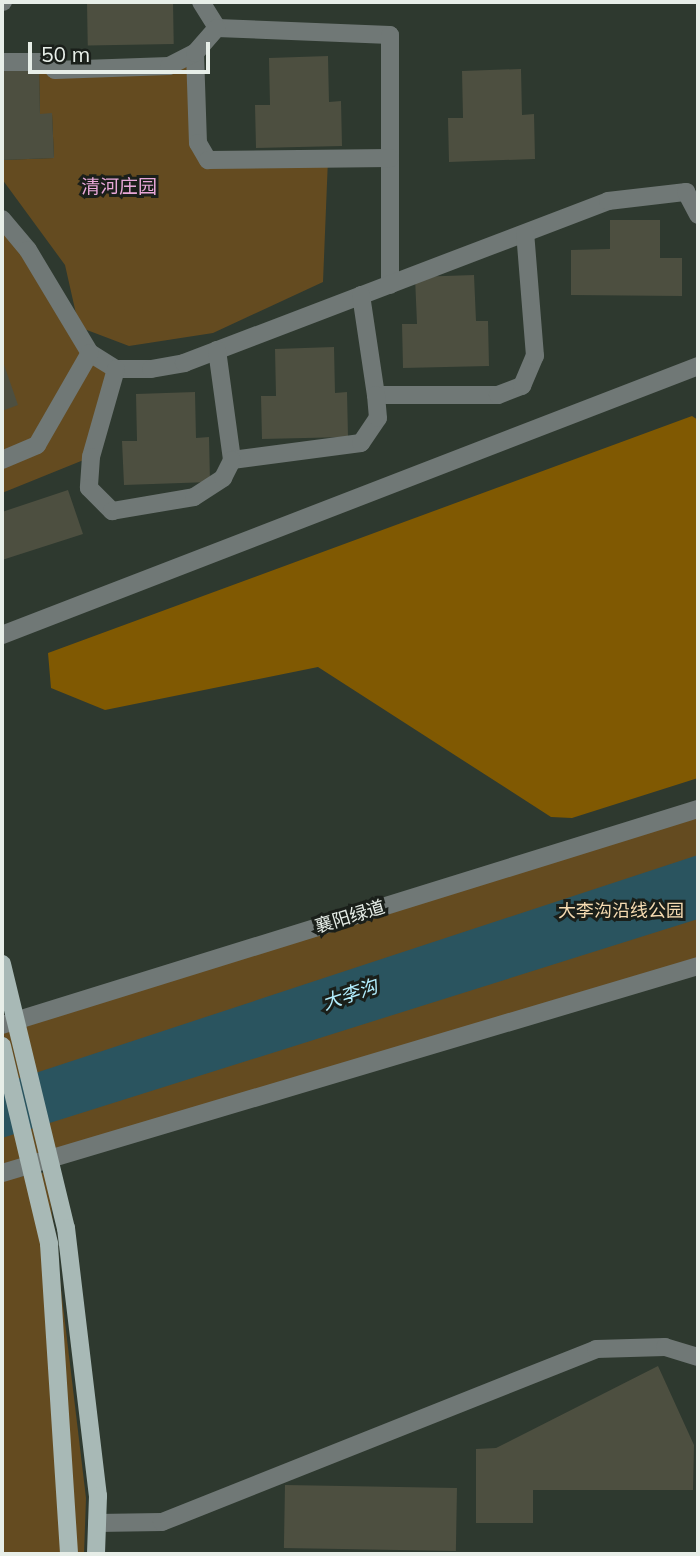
<!DOCTYPE html>
<html>
<head>
<meta charset="utf-8">
<style>
  body { margin:0 }
  #map { position:relative; width:700px; height:1556px; overflow:hidden; background:#2e392f; font-family:Mulish,"Noto Sans SC",sans-serif }
  div>[style] { position:absolute }
  .green>* { inset:0; background:#644b20 }
  .forest>* { inset:0; background:#805902 }
  .water>* { inset:0; background:#2a545f }
  .building>* { inset:0; background:#4d4f40; transform-origin:0 0 }
  .minor>* { height:18px; margin:-9px; padding:0 9px; transform-origin:9px; border-radius:9px; background:#707876 }
  .major>* { height:18px; margin:-9px; padding:0 9px; transform-origin:9px; border-radius:9px; background:#a8b9b6 }
  span { translate:-50% -50%; white-space:nowrap; text-align:center; line-height:1.15; -webkit-text-stroke:6px #1a1f1a; paint-order:stroke }
  .park-label { font-size:18px; color:#f6dbb1 }
  .street-label { font-size:18px; color:#e7eee8 }
  .neighbourhood-label { font-size:19px; color:#e8a7d8 }
  .water-label { font-size:19px; color:#b2edfd; font-style:italic }
  .frame { position:absolute; inset:0; border:4px solid #e7eee8; pointer-events:none }
  .scale { position:absolute; left:28px; top:42px; width:182px; height:32px; box-sizing:border-box; border:4px solid #e7eee8; border-top:0; padding-left:9px; font-size:21px; line-height:24px; white-space:nowrap; color:#e7eee8; -webkit-text-stroke:5px #1a1f1a; paint-order:stroke }
</style>
</head>
<body>
<div id="map">
  <div class="green">
    <i style="clip-path:polygon(195px 53px,201px 154px,328px 159px,323px 282px,213px 333px,129px 346px,79px 327px,65px 265px,2px 179px,2px 160px,54px 158px,52px 114px,40px 114px,39px 69px,169px 66px)"></i>
    <i style="clip-path:polygon(2px 221px,61px 311px,116px 369px,91px 457px,2px 493px)"></i>
    <i style="clip-path:polygon(698px 809px,698px 966px,2px 1173px,2px 1025px)"></i>
    <i style="clip-path:polygon(47px 1172px,86px 1498px,84px 1554px,2px 1554px,2px 1180px)"></i>
  </div>
  <div class="forest">
    <i style="clip-path:polygon(692px 416px,698px 420px,698px 778px,572px 818px,551px 817px,318px 667px,105px 710px,51px 688px,48px 653px)"></i>
  </div>
  <div class="water">
    <i style="clip-path:polygon(698px 855px,698px 919px,2px 1138px,2px 1084px)"></i>
  </div>
  <div class="building">
    <i style="left:173px;top:2px;width:42px;height:86px;rotate:89deg"></i>
    <i style="clip-path:polygon(328px 56px,329px 102px,341px 101px,342px 146px,256px 148px,255px 105px,270px 105px,269px 58px)"></i>
    <i style="clip-path:polygon(2px 69px,39px 69px,40px 114px,52px 113px,54px 158px,2px 160px)"></i>
    <i style="clip-path:polygon(521px 69px,522px 115px,534px 114px,535px 159px,449px 162px,448px 118px,463px 118px,462px 71px)"></i>
    <i style="clip-path:polygon(610px 220px,660px 220px,660px 258px,682px 258px,682px 296px,571px 295px,571px 250px,610px 249px)"></i>
    <i style="clip-path:polygon(474px 275px,476px 321px,488px 321px,489px 366px,403px 368px,402px 324px,417px 324px,415px 277px)"></i>
    <i style="clip-path:polygon(334px 347px,335px 393px,347px 392px,348px 437px,262px 439px,261px 396px,276px 396px,275px 349px)"></i>
    <i style="clip-path:polygon(2px 359px,18px 405px,2px 411px)"></i>
    <i style="clip-path:polygon(195px 392px,196px 438px,209px 437px,210px 482px,124px 485px,122px 441px,137px 441px,136px 394px)"></i>
    <i style="clip-path:polygon(68px 490px,83px 534px,2px 560px,2px 512px)"></i>
    <i style="clip-path:polygon(658px 1366px,694px 1445px,693px 1490px,533px 1490px,533px 1523px,476px 1523px,476px 1449px,496px 1448px)"></i>
    <i style="left:285px;top:1485px;width:172px;height:63px;rotate:1deg"></i>
  </div>
  <div class="minor">
    <i style="left:2px;top:2px;width:1px"></i>
    <i style="left:201px;top:2px;width:31px;rotate:58deg"></i>
    <i style="left:217px;top:28px;width:173px;rotate:2.3deg"></i>
    <i style="left:390px;top:35px;width:250px;rotate:90deg"></i>
    <i style="left:195px;top:53px;width:90px;rotate:88.1deg"></i>
    <i style="left:198px;top:143px;width:20px;rotate:60deg"></i>
    <i style="left:208px;top:160px;width:182px;rotate:-0.6deg"></i>
    <i style="left:2px;top:62px;width:45px"></i>
    <i style="left:47px;top:62px;width:11px;rotate:45deg"></i>
    <i style="left:55px;top:70px;width:114px;rotate:-2deg"></i>
    <i style="left:169px;top:66px;width:29px;rotate:-27deg"></i>
    <i style="left:195px;top:53px;width:33px;rotate:-49deg"></i>
    <i style="left:2px;top:219px;width:40px;rotate:50deg"></i>
    <i style="left:28px;top:250px;width:120px;rotate:59deg"></i>
    <i style="left:90px;top:353px;width:31px;rotate:32deg"></i>
    <i style="left:116px;top:369px;width:35px"></i>
    <i style="left:151px;top:369px;width:34px;rotate:-10deg"></i>
    <i style="left:184px;top:363px;width:454px;rotate:-20.9deg"></i>
    <i style="left:608px;top:201px;width:79px;rotate:-6.6deg"></i>
    <i style="left:686px;top:192px;width:26px;rotate:62deg"></i>
    <i style="left:361px;top:295px;width:101px;rotate:81.5deg"></i>
    <i style="left:376px;top:395px;width:122px"></i>
    <i style="left:498px;top:395px;width:26px;rotate:-21deg"></i>
    <i style="left:522px;top:386px;width:33px;rotate:-67deg"></i>
    <i style="left:535px;top:356px;width:123px;rotate:-94.6deg"></i>
    <i style="left:217px;top:350px;width:111px;rotate:82.2deg"></i>
    <i style="left:232px;top:460px;width:130px;rotate:-7.5deg"></i>
    <i style="left:361px;top:443px;width:30px;rotate:-56deg"></i>
    <i style="left:378px;top:418px;width:23px;rotate:-95deg"></i>
    <i style="left:116px;top:369px;width:91px;rotate:105.9deg"></i>
    <i style="left:91px;top:457px;width:31px;rotate:94deg"></i>
    <i style="left:89px;top:488px;width:33px;rotate:45deg"></i>
    <i style="left:112px;top:511px;width:83px;rotate:-9.7deg"></i>
    <i style="left:194px;top:497px;width:35px;rotate:-33deg"></i>
    <i style="left:223px;top:478px;width:20px;rotate:-63deg"></i>
    <i style="left:2px;top:460px;width:38px;rotate:-23deg"></i>
    <i style="left:37px;top:445px;width:106px;rotate:-60.1deg"></i>
    <i style="left:2px;top:635px;width:746px;rotate:-21.13deg"></i>
    <i style="left:2px;top:1025px;width:729px;rotate:-17.24deg"></i>
    <i style="left:2px;top:1173px;width:726px;rotate:-16.56deg"></i>
    <i style="left:97px;top:1523px;width:65px;rotate:-0.9deg"></i>
    <i style="left:162px;top:1522px;width:467px;rotate:-21.7deg"></i>
    <i style="left:596px;top:1349px;width:69px;rotate:-1.7deg"></i>
    <i style="left:665px;top:1347px;width:34px;rotate:17deg"></i>
  </div>
  <div class="major">
    <i style="left:2px;top:964px;width:272px;rotate:76.4deg"></i>
    <i style="left:66px;top:1228px;width:270px;rotate:83.2deg"></i>
    <i style="left:98px;top:1496px;width:58px;rotate:92deg"></i>
    <i style="left:2px;top:1046px;width:204px;rotate:76.6deg"></i>
    <i style="left:49px;top:1244px;width:311px;rotate:86.3deg"></i>
  </div>
  <div class="park-label">
    <span style="left:621px;top:911px">大李沟沿线公园</span>
  </div>
  <div class="street-label">
    <span style="left:350px;top:917px;rotate:-17deg">襄阳绿道</span>
  </div>
  <div class="neighbourhood-label">
    <span style="left:119px;top:187px">清河庄园</span>
  </div>
  <div class="water-label">
    <span style="left:350px;top:995px;rotate:-19deg">大李沟</span>
  </div>
  <div class="frame"></div>
  <div class="scale">50 m</div>
</div>
</body>
</html>
